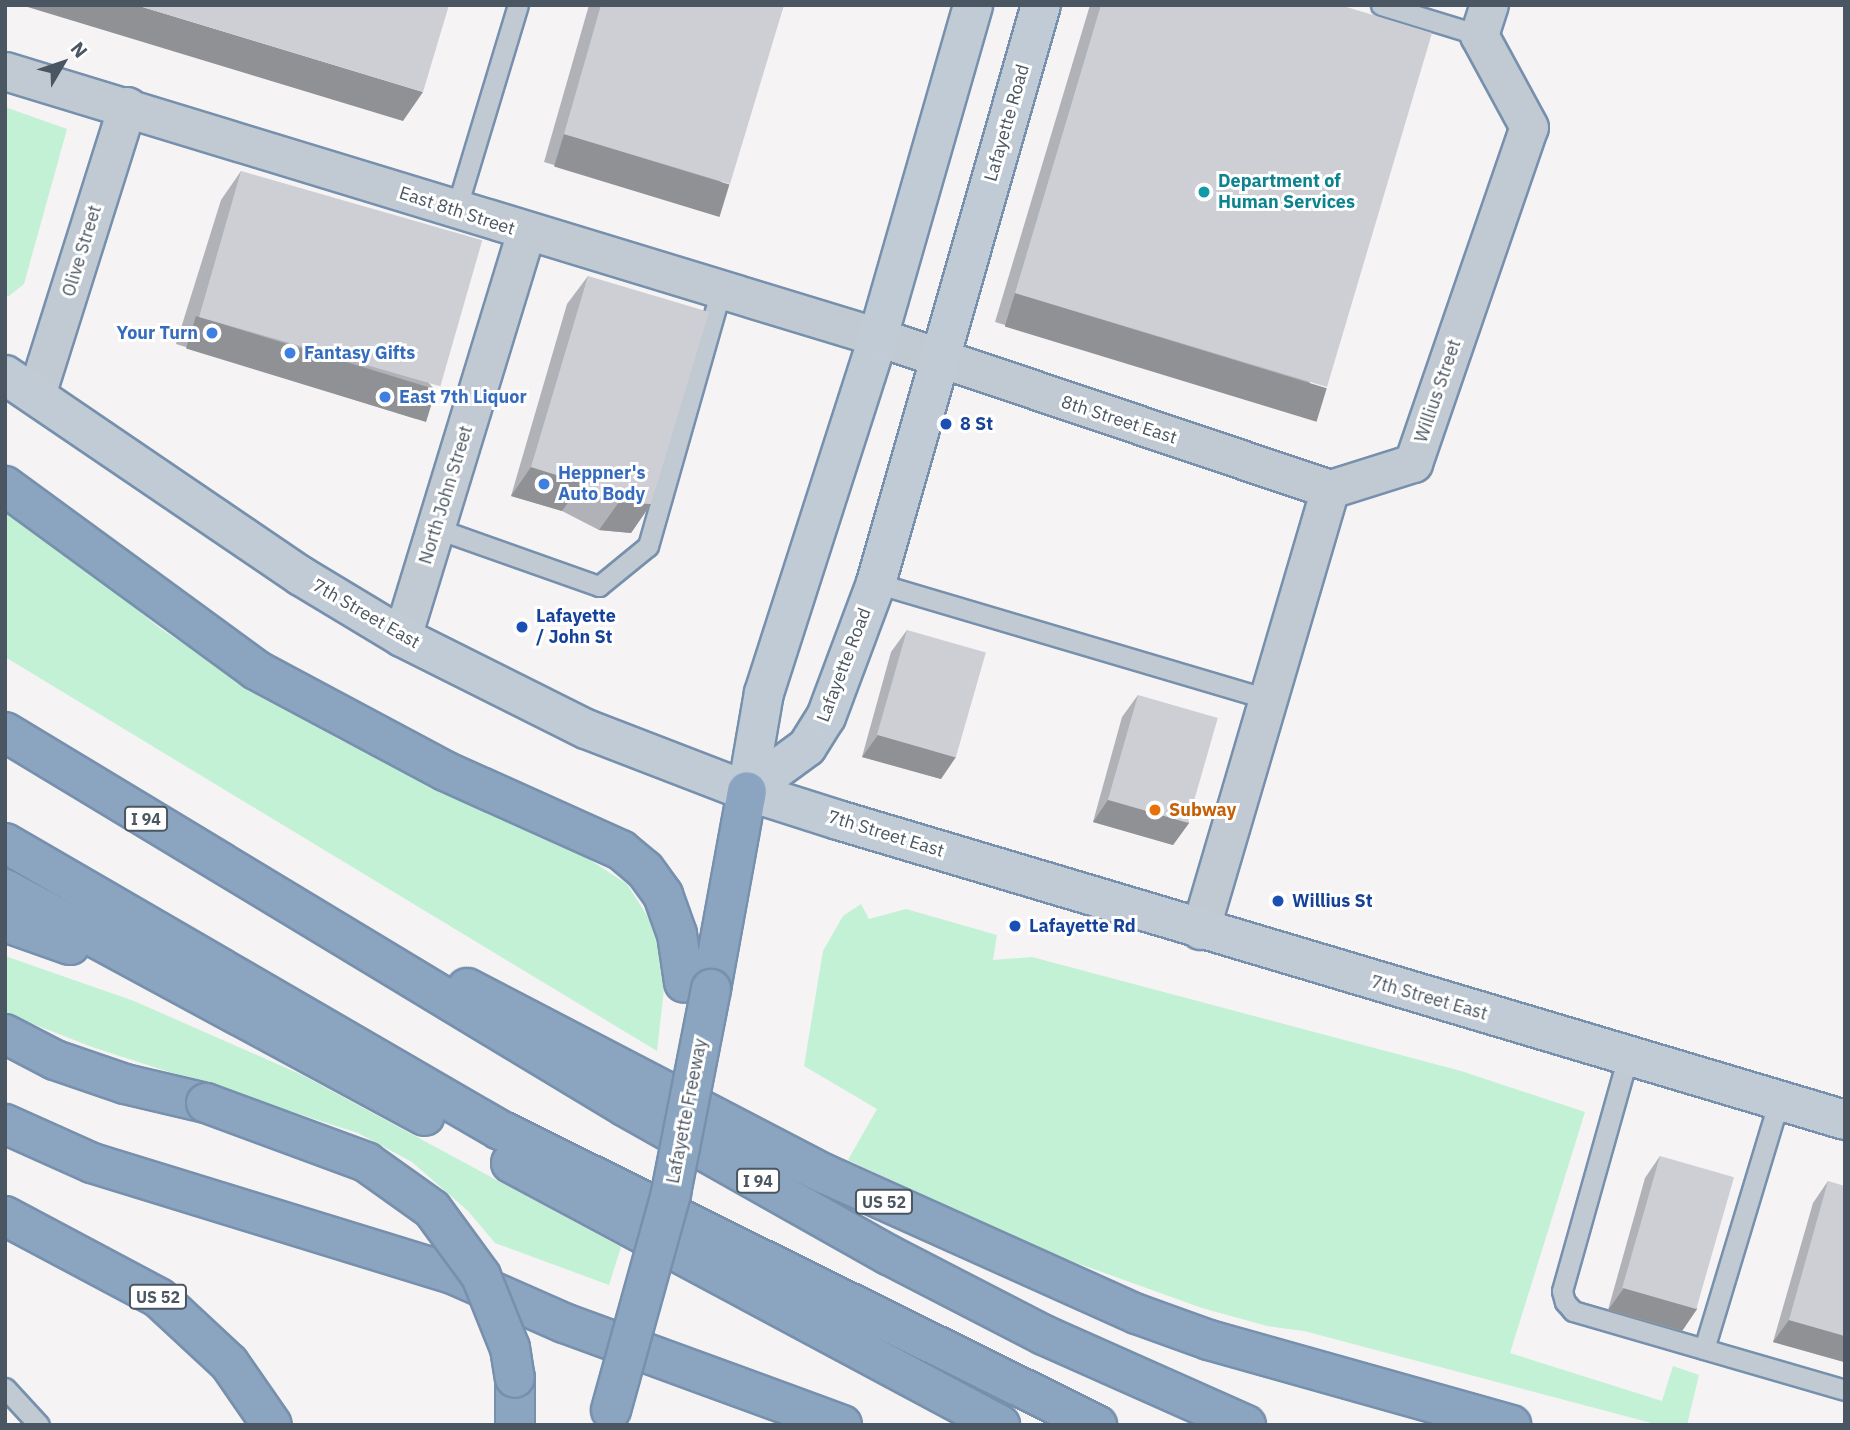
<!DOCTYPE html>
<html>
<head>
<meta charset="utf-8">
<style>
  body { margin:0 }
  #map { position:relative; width:1850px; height:1430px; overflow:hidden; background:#f5f3f3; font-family:"IBM Plex Sans",sans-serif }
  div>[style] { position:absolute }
  .green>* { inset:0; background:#c3f1d5 }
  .roads { filter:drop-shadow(2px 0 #7690ad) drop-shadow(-2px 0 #7690ad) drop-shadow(0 2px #7690ad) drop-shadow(0 -2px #7690ad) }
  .service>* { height:19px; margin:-9.5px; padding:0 9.5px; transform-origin:9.5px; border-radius:9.5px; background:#c1cad2 }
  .minor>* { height:37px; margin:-18.5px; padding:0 18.5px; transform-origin:18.5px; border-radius:18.5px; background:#c1cad2 }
  .secondary>* { height:38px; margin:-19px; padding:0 19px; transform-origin:19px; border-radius:19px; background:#c1cbd6 }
  .motorway>* { height:38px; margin:-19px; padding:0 19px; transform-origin:19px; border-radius:19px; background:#8ba5c1 }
  .bridges { filter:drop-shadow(2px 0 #7690ad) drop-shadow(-2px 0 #7690ad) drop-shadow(0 2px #7690ad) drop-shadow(0 -2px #7690ad) }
  .motorway-bridge>* { height:38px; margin:-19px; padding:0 19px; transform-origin:19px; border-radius:19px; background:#8ba5c1 }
  .wall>* { inset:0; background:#b0b2b7 }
  .shaded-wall>* { inset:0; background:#909195; transform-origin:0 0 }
  .building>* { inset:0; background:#cdcfd5; transform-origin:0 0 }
  .dots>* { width:19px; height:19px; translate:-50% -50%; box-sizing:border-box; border:4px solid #fff; border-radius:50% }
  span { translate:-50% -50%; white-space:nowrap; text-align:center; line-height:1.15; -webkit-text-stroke:6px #fff; paint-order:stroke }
  .shield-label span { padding:2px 5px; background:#fff; border:2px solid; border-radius:5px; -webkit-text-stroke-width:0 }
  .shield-label { font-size:16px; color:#4a5661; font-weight:700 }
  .street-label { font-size:18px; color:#4a5661 }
  .culture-label { font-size:18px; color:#0d838f; font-weight:700 }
  .left { translate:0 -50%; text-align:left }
  .shop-label { font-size:18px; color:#366cbe; font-weight:700 }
  .right { translate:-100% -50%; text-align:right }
  .transit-label { font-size:18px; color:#164399; font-weight:700 }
  .food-label { font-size:18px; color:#c56008; font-weight:700 }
  .frame { position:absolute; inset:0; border:7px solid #4a5661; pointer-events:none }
  .north { position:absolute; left:28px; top:28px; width:70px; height:70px; -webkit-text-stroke:5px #fff; paint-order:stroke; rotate:51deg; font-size:19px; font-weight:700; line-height:28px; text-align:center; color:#4a5661 }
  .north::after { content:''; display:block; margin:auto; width:24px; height:32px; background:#4a5661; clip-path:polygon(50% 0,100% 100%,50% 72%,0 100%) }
</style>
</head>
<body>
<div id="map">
  <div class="green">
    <i style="clip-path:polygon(5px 107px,67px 129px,24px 284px,9px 296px,5px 295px)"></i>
    <i style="clip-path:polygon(5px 502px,161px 629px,229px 673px,338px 739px,573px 849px,627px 884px,653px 925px,661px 955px,665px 980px,657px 1051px,5px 657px)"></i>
    <i style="clip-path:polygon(861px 904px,869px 919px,906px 909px,997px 935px,993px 960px,1032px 957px,1461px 1071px,1585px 1112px,1510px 1353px,1662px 1401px,1673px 1366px,1699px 1375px,1687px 1425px,1659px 1425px,1304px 1331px,1267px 1326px,1202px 1308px,1049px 1253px,848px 1160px,877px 1109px,804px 1066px,823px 951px,843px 916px)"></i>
    <i style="clip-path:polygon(5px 956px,134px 1001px,302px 1075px,621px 1247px,609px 1285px,495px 1243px,468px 1211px,412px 1162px,358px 1133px,92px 1047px,5px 1013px)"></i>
  </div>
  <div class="roads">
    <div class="service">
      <i style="left:1381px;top:5px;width:102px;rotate:17deg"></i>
      <i style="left:456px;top:210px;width:214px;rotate:-73.2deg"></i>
      <i style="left:435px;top:528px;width:174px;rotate:19.5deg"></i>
      <i style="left:599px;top:586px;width:63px;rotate:-39.2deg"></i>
      <i style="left:648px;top:546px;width:266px;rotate:-74.1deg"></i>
      <i style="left:876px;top:583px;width:406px;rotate:16.5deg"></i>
      <i style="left:1628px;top:1056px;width:244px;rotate:105.7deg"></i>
      <i style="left:1562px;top:1291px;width:11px;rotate:75deg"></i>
      <i style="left:1565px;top:1302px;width:12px;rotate:48deg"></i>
      <i style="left:1573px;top:1311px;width:283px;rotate:16.2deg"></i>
      <i style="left:1704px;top:1349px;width:259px;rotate:-73.2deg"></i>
      <i style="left:5px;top:1388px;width:50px;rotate:47.4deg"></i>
    </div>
    <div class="minor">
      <i style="left:5px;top:71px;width:913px;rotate:16.95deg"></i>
      <i style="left:878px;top:337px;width:477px;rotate:18.6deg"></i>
      <i style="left:36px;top:395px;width:303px;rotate:-72.5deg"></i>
      <i style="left:402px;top:637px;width:424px;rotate:-73deg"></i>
      <i style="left:1200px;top:930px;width:460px;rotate:-73.6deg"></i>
      <i style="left:1330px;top:489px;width:87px;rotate:-17.4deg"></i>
      <i style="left:1413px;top:463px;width:355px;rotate:-71deg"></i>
      <i style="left:1529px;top:127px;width:105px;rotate:-118.5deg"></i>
      <i style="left:1479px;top:35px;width:32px;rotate:-72deg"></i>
    </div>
    <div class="secondary">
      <i style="left:5px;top:375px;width:358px;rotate:34.2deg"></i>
      <i style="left:301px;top:576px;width:118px;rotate:31.1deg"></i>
      <i style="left:402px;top:637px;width:206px;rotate:26.6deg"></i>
      <i style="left:586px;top:729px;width:173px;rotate:21.1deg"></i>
      <i style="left:747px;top:791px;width:96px;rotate:17.7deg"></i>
      <i style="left:838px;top:820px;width:1051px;rotate:16.59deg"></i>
      <i style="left:747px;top:791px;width:74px;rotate:-36.3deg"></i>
      <i style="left:807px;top:747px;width:36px;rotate:-58deg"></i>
      <i style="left:826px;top:717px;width:143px;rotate:-69.5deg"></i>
      <i style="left:876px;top:583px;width:601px;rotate:-74.07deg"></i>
      <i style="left:747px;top:791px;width:99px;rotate:-80.2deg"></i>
      <i style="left:764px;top:693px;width:374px;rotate:-72.2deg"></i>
      <i style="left:878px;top:337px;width:345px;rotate:-74deg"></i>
    </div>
    <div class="motorway">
      <i style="left:5px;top:486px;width:311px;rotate:36.2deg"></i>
      <i style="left:256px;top:670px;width:214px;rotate:28.1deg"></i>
      <i style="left:445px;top:771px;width:193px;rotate:24.2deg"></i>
      <i style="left:621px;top:850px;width:31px;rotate:40deg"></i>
      <i style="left:645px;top:870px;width:31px;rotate:54deg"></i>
      <i style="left:663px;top:895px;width:41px;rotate:70.3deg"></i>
      <i style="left:677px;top:934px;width:49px;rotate:81.7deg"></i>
      <i style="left:5px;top:732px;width:725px;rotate:31.13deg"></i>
      <i style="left:626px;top:1107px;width:302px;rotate:29.4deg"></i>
      <i style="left:889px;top:1255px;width:174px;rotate:27.3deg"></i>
      <i style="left:1044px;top:1335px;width:221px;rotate:24deg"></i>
      <i style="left:5px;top:843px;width:572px;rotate:30.11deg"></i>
      <i style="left:500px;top:1130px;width:666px;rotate:26.3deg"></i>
      <i style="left:5px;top:889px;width:477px;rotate:28.4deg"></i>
      <i style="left:5px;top:922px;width:69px;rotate:19.5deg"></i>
      <i style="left:467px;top:988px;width:403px;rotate:27.5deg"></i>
      <i style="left:825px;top:1174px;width:342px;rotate:24.2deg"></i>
      <i style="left:1137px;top:1314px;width:77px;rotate:19.9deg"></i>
      <i style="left:1209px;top:1340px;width:314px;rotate:15.7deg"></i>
      <i style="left:711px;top:989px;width:201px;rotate:-79.7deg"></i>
      <i style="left:5px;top:1034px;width:56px;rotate:27.5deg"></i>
      <i style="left:55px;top:1060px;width:74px;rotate:18.9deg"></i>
      <i style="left:125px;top:1084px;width:83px;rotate:13.2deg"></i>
      <i style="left:5px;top:1124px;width:95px;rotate:24.1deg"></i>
      <i style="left:92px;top:1163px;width:380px;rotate:17.1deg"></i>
      <i style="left:455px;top:1275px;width:119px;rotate:23.8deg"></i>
      <i style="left:564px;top:1323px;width:296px;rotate:20.1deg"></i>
      <i style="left:511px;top:1163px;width:555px;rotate:28.18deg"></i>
      <i style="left:5px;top:1216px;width:174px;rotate:28deg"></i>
      <i style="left:159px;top:1298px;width:96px;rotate:42.9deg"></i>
      <i style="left:229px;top:1363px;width:75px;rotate:55.3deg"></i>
      <i style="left:515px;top:1378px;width:47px;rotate:90deg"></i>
    </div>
  </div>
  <div class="bridges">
    <div class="motorway-bridge">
      <i style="left:206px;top:1103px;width:171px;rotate:20.2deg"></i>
      <i style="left:366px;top:1162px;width:81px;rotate:35.5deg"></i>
      <i style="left:432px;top:1209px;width:83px;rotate:53.8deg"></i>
      <i style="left:481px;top:1276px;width:78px;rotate:68.1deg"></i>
      <i style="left:510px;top:1348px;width:30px;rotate:81deg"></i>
      <i style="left:611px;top:1410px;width:225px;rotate:-74.5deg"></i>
      <i style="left:671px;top:1193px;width:208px;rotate:-78.9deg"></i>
    </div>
  </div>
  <div class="wall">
    <i style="clip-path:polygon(589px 5px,784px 5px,710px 212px,544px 162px)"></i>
    <i style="clip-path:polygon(1090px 5px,1340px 5px,1307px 416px,995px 322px)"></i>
    <i style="clip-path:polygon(241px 171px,436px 391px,416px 419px,176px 344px,221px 200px)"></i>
    <i style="clip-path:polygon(588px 276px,651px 504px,631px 533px,599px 530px,562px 511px,511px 496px,567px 304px)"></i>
    <i style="clip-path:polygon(907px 630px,941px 779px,862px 757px,891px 652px)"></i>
    <i style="clip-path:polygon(1138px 695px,1189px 823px,1173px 845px,1093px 822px,1122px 717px)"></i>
    <i style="clip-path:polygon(1660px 1156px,1697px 1309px,1682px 1331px,1608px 1310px,1645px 1178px)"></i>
    <i style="clip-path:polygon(1828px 1181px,1844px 1362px,1773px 1342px,1813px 1203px)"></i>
  </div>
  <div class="shaded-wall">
    <i style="clip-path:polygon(21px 5px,136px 5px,423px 92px,403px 121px)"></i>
    <i style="left:564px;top:134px;width:173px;height:34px;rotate:17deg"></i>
    <i style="left:1015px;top:293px;width:326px;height:35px;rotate:17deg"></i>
    <i style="left:196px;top:316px;width:251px;height:34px;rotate:17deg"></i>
    <i style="clip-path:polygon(531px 467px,582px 483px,562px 511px,511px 496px)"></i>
    <i style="clip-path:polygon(619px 502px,651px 504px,631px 533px,599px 530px)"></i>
    <i style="clip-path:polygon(878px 735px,956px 757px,941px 779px,862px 757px)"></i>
    <i style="clip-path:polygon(1108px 800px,1189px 823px,1173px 845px,1093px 822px)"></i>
    <i style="clip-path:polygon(1624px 1288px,1697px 1309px,1682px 1331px,1608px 1310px)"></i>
    <i style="clip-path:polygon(1789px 1320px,1845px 1336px,1845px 1360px,1844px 1362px,1773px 1342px)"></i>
  </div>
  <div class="building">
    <i style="clip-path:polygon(136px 5px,449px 5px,423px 92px)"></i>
    <i style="clip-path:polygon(601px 5px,784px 5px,730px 184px,564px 134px)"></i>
    <i style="clip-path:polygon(1101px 5px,1340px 5px,1432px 33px,1327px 387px,1015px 293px)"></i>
    <i style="left:241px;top:171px;width:251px;height:152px;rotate:16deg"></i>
    <i style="clip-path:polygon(588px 276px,709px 312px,651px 504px,619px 502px,582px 483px,531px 467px)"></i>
    <i style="left:907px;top:630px;width:82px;height:109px;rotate:16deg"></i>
    <i style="left:1138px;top:695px;width:83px;height:109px;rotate:16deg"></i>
    <i style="left:1660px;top:1156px;width:77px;height:137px;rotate:16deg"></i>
    <i style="clip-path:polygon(1828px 1181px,1845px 1186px,1845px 1336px,1789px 1320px)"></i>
  </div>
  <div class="dots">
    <i style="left:1204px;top:192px;background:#0f9aa8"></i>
    <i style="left:212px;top:333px;background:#3f7fe0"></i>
    <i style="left:290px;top:353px;background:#3f7fe0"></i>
    <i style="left:385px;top:397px;background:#3f7fe0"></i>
    <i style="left:946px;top:424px;background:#1a4fb4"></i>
    <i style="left:544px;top:484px;background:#3f7fe0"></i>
    <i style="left:522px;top:627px;background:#1a4fb4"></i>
    <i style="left:1155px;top:810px;background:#e8710a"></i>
    <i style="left:1278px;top:901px;background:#1a4fb4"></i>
    <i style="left:1015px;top:926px;background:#1a4fb4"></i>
  </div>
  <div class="shield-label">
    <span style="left:146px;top:819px">I 94</span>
    <span style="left:758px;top:1181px">I 94</span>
    <span style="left:884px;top:1202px">US 52</span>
    <span style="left:158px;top:1297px">US 52</span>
  </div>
  <div class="street-label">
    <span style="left:1007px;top:123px;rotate:-74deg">Lafayette Road</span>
    <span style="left:457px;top:211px;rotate:18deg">East 8th Street</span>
    <span style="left:82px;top:251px;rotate:-73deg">Olive Street</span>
    <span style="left:1438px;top:391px;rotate:-71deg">Willius Street</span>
    <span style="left:1119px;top:420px;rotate:18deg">8th Street East</span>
    <span style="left:446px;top:495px;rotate:-73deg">North John Street</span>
    <span style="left:366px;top:614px;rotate:30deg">7th Street East</span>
    <span style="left:844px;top:665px;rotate:-69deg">Lafayette Road</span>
    <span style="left:886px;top:834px;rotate:17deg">7th Street East</span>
    <span style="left:1429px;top:998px;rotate:16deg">7th Street East</span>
    <span style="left:687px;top:1111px;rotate:-79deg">Lafayette Freeway</span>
  </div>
  <div class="culture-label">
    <span class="left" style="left:1218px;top:192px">Department of<br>Human Services</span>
  </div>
  <div class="shop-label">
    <span class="right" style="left:198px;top:333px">Your Turn</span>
    <span class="left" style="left:304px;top:353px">Fantasy Gifts</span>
    <span class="left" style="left:399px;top:397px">East 7th Liquor</span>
    <span class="left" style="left:558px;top:484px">Heppner's<br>Auto Body</span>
  </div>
  <div class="transit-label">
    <span class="left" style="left:960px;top:424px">8 St</span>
    <span class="left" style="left:536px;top:627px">Lafayette<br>/ John St</span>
    <span class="left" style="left:1292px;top:901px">Willius St</span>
    <span class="left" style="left:1029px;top:926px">Lafayette Rd</span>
  </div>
  <div class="food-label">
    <span class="left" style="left:1169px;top:810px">Subway</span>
  </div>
  <div class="frame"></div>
  <div class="north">N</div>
</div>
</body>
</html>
